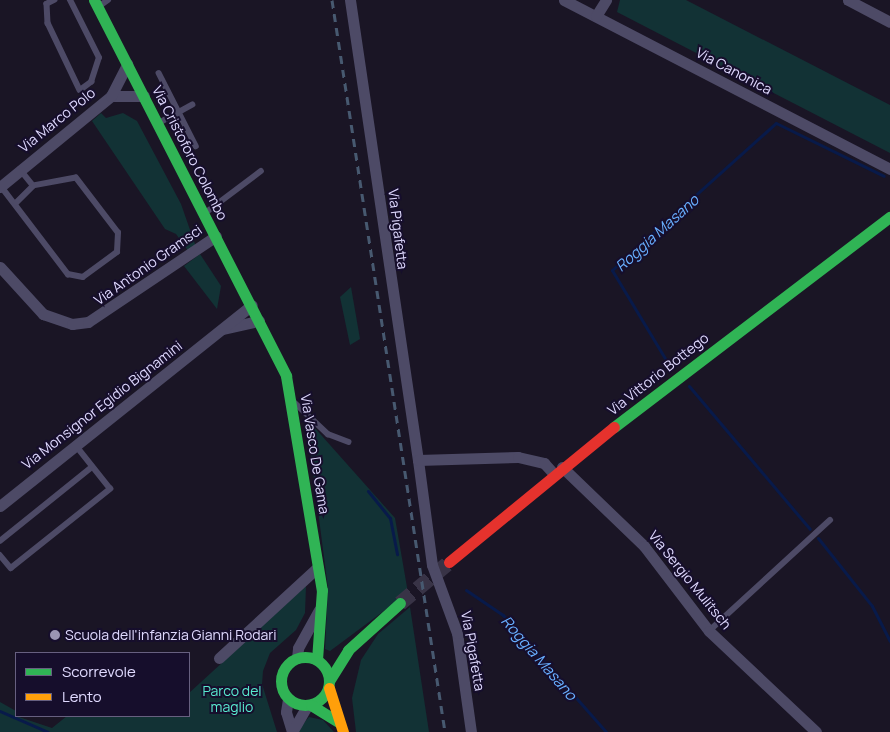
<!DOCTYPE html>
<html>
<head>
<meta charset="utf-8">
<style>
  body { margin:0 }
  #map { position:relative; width:890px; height:732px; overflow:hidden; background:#1a1525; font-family:Manrope,sans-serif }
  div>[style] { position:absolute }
  .green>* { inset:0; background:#123235 }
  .stream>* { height:3px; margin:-1.5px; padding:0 1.5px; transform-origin:1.5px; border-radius:1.5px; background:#081a4a }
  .secondary-tunnel>* { height:15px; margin-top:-7.5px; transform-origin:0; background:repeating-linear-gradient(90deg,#383346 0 15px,transparent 0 23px) }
  .lane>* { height:5.5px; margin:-2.75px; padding:0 2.75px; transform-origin:2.75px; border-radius:2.75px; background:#4d4a66 }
  .street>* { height:11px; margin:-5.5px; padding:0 5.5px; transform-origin:5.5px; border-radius:5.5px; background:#4d4a66 }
  .fast>* { height:11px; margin:-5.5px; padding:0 5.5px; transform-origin:5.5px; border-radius:5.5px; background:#30b455 }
  .fast>.ring { margin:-5.5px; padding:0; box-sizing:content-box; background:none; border:11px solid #30b455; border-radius:50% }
  .slow>* { height:11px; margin:-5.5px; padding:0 5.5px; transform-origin:5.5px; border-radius:5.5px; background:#ff9f0a }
  .jam>* { height:11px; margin:-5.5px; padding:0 5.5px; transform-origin:5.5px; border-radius:5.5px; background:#e5322d }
  .rail>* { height:3px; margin-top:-1.5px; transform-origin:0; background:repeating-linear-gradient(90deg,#475970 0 8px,transparent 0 14px) }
  .dots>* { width:14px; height:14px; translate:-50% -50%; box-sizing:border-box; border:2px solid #160e2c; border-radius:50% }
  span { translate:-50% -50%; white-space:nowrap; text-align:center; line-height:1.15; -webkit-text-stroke:4px #160e2c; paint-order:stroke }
  .street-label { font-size:14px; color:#e0daff }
  .poi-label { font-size:14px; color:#e0daff }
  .left { translate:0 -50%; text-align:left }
  .park-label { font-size:14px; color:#59ebd0 }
  .water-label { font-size:15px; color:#68afff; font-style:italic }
  .legend { position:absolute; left:15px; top:652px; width:175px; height:65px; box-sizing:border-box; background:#160e2c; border:1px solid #676080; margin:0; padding:6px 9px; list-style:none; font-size:15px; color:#e0daff }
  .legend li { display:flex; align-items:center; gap:10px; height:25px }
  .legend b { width:25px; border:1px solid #676080 }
</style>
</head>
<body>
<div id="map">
  <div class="green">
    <i style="clip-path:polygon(620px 0,686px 0,890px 105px,890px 153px,617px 12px)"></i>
    <i style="clip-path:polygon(101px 113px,106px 118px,123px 113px,137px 121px,181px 204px,196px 247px,189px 252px,176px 234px,165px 229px,92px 121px)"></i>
    <i style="clip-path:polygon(200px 254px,221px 286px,217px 309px,184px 266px)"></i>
    <i style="clip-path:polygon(351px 287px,360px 339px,350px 345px,340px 297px)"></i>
    <i style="clip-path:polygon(306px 418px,395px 518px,408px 593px,330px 651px,325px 649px,328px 588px)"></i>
    <i style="clip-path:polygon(306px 586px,305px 613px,296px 630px,270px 653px,263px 671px,262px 684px,277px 732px,0 732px,0 702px,16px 711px,16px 716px,52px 728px,67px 716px,189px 716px,189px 693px)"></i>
    <i style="clip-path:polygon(410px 607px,429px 732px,356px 732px,352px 698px,361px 660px,378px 634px)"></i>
    <i style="clip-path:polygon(309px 717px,323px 720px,334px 732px,296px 732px)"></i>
  </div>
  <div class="stream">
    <i style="left:666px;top:360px;width:105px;rotate:-121deg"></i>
    <i style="left:612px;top:270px;width:220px;rotate:-41.9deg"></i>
    <i style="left:776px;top:123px;width:120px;rotate:26.1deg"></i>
    <i style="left:689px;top:386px;width:187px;rotate:49.8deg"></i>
    <i style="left:368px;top:491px;width:35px;rotate:51deg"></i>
    <i style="left:390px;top:518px;width:37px;rotate:79deg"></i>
    <i style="left:818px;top:538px;width:87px;rotate:51.5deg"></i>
    <i style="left:872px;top:606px;width:39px;rotate:63deg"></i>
    <i style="left:466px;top:590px;width:45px;rotate:34deg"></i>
    <i style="left:503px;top:615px;width:156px;rotate:48.6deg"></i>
    <i style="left:0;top:711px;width:52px;rotate:23.6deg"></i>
  </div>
  <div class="secondary-tunnel">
    <i style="left:400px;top:603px;width:64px;rotate:-39.9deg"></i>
  </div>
  <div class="lane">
    <i style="left:55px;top:0;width:9px;rotate:153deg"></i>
    <i style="left:47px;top:4px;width:19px;rotate:87deg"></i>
    <i style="left:48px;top:23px;width:74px;rotate:64.5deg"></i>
    <i style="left:80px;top:90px;width:14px;rotate:-36deg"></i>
    <i style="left:91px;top:82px;width:25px;rotate:-72deg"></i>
    <i style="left:99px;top:58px;width:65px;rotate:-116.6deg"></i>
    <i style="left:98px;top:7px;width:12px;rotate:-35deg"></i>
    <i style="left:159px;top:73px;width:82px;rotate:63.1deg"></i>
    <i style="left:159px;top:123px;width:38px;rotate:-29deg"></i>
    <i style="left:1px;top:186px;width:111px;rotate:52.7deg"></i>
    <i style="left:68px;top:274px;width:15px;rotate:11deg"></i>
    <i style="left:83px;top:277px;width:42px;rotate:-36.3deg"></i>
    <i style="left:117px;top:252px;width:19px;rotate:-87deg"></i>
    <i style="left:118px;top:233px;width:69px;rotate:-127.4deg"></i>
    <i style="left:76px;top:178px;width:44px;rotate:169.5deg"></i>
    <i style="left:33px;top:186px;width:21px;rotate:-129deg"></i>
    <i style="left:16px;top:203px;width:24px;rotate:-45deg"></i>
    <i style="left:204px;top:214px;width:71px;rotate:-37deg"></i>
    <i style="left:294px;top:402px;width:47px;rotate:43.3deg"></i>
    <i style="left:328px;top:434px;width:22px;rotate:21deg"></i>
    <i style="left:0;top:541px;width:118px;rotate:-38.8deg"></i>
    <i style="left:0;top:555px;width:17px;rotate:50deg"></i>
    <i style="left:11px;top:568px;width:127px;rotate:-38.6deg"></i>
    <i style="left:110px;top:489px;width:56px;rotate:-128.5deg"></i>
    <i style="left:709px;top:631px;width:164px;rotate:-42.5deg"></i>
  </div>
  <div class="street">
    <i style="left:350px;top:0;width:465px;rotate:81.6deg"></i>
    <i style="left:564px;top:0;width:367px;rotate:27.4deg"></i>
    <i style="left:848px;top:0;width:47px;rotate:27.6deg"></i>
    <i style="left:596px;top:16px;width:19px;rotate:-58deg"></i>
    <i style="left:111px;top:96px;width:33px"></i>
    <i style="left:0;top:187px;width:144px;rotate:-39.3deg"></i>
    <i style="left:111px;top:96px;width:36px;rotate:-63deg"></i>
    <i style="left:0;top:267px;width:64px;rotate:47.5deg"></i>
    <i style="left:43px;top:314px;width:31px;rotate:19deg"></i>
    <i style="left:72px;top:324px;width:16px;rotate:-7deg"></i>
    <i style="left:88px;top:322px;width:154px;rotate:-33.9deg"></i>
    <i style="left:223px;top:329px;width:37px;rotate:-13deg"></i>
    <i style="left:562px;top:467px;width:114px;rotate:43.9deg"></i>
    <i style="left:644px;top:546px;width:107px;rotate:52.6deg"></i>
    <i style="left:709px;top:631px;width:147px;rotate:43.3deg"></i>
    <i style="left:0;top:506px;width:322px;rotate:-38.6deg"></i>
    <i style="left:219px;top:658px;width:134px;rotate:-42.6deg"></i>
    <i style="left:297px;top:658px;width:10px;rotate:-84deg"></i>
    <i style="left:298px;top:648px;width:43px;rotate:-61.1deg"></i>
    <i style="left:288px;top:699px;width:13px;rotate:99deg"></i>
    <i style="left:286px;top:712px;width:21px;rotate:73deg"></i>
    <i style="left:292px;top:732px;width:30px;rotate:-60deg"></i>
    <i style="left:471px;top:732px;width:100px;rotate:-98deg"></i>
    <i style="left:457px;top:633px;width:72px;rotate:-110.2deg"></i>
    <i style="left:432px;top:565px;width:106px;rotate:-97.6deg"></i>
    <i style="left:418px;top:460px;width:100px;rotate:-1.7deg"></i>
    <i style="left:518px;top:457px;width:27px;rotate:13deg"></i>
    <i style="left:544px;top:463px;width:15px;rotate:48deg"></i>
  </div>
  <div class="fast">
    <i style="left:94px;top:0;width:422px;rotate:62.9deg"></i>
    <i style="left:286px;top:376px;width:217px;rotate:80.5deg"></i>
    <i style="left:322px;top:590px;width:70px;rotate:94.1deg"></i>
    <i style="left:614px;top:427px;width:347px;rotate:-37.3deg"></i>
    <i class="ring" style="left:281px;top:657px;width:37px;height:37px"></i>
    <i style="left:329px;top:681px;width:36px;rotate:-58deg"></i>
    <i style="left:348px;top:650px;width:70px;rotate:-42.1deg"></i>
    <i style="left:311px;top:705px;width:32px;rotate:32deg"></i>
  </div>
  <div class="slow">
    <i style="left:329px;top:688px;width:46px;rotate:72.3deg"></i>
  </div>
  <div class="jam">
    <i style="left:449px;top:562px;width:213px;rotate:-39.3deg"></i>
  </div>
  <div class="rail">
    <i style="left:332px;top:0;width:741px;rotate:81.22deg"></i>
  </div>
  <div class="dots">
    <i style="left:55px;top:635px;background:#9b95b3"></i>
  </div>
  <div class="street-label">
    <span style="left:734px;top:71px;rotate:28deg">Via Canonica</span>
    <span style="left:57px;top:120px;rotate:-39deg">Via Marco Polo</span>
    <span style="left:190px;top:153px;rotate:63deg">Via Cristoforo Colombo</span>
    <span style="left:398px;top:229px;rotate:83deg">Via Pigafetta</span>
    <span style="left:148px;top:265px;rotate:-35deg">Via Antonio Gramsci</span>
    <span style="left:658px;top:374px;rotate:-38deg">Via Vittorio Bottego</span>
    <span style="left:102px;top:405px;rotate:-38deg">Via Monsignor Egidio Bignamini</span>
    <span style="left:315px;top:454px;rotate:81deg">Via Vasco De Gama</span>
    <span style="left:690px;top:580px;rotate:51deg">Via Sergio Mulitsch</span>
    <span style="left:473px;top:651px;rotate:80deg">Via Pigafetta</span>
  </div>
  <div class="poi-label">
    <span class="left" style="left:65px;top:635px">Scuola dell'infanzia Gianni Rodari</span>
  </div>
  <div class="park-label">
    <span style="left:232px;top:699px">Parco del<br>maglio</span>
  </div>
  <div class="water-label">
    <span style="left:657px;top:233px;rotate:-42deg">Roggia Masano</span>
    <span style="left:539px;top:658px;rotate:49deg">Roggia Masano</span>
  </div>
  <ul class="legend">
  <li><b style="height:6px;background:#30b455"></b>Scorrevole</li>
  <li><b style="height:6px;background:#ff9f0a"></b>Lento</li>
  </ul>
</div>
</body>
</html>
